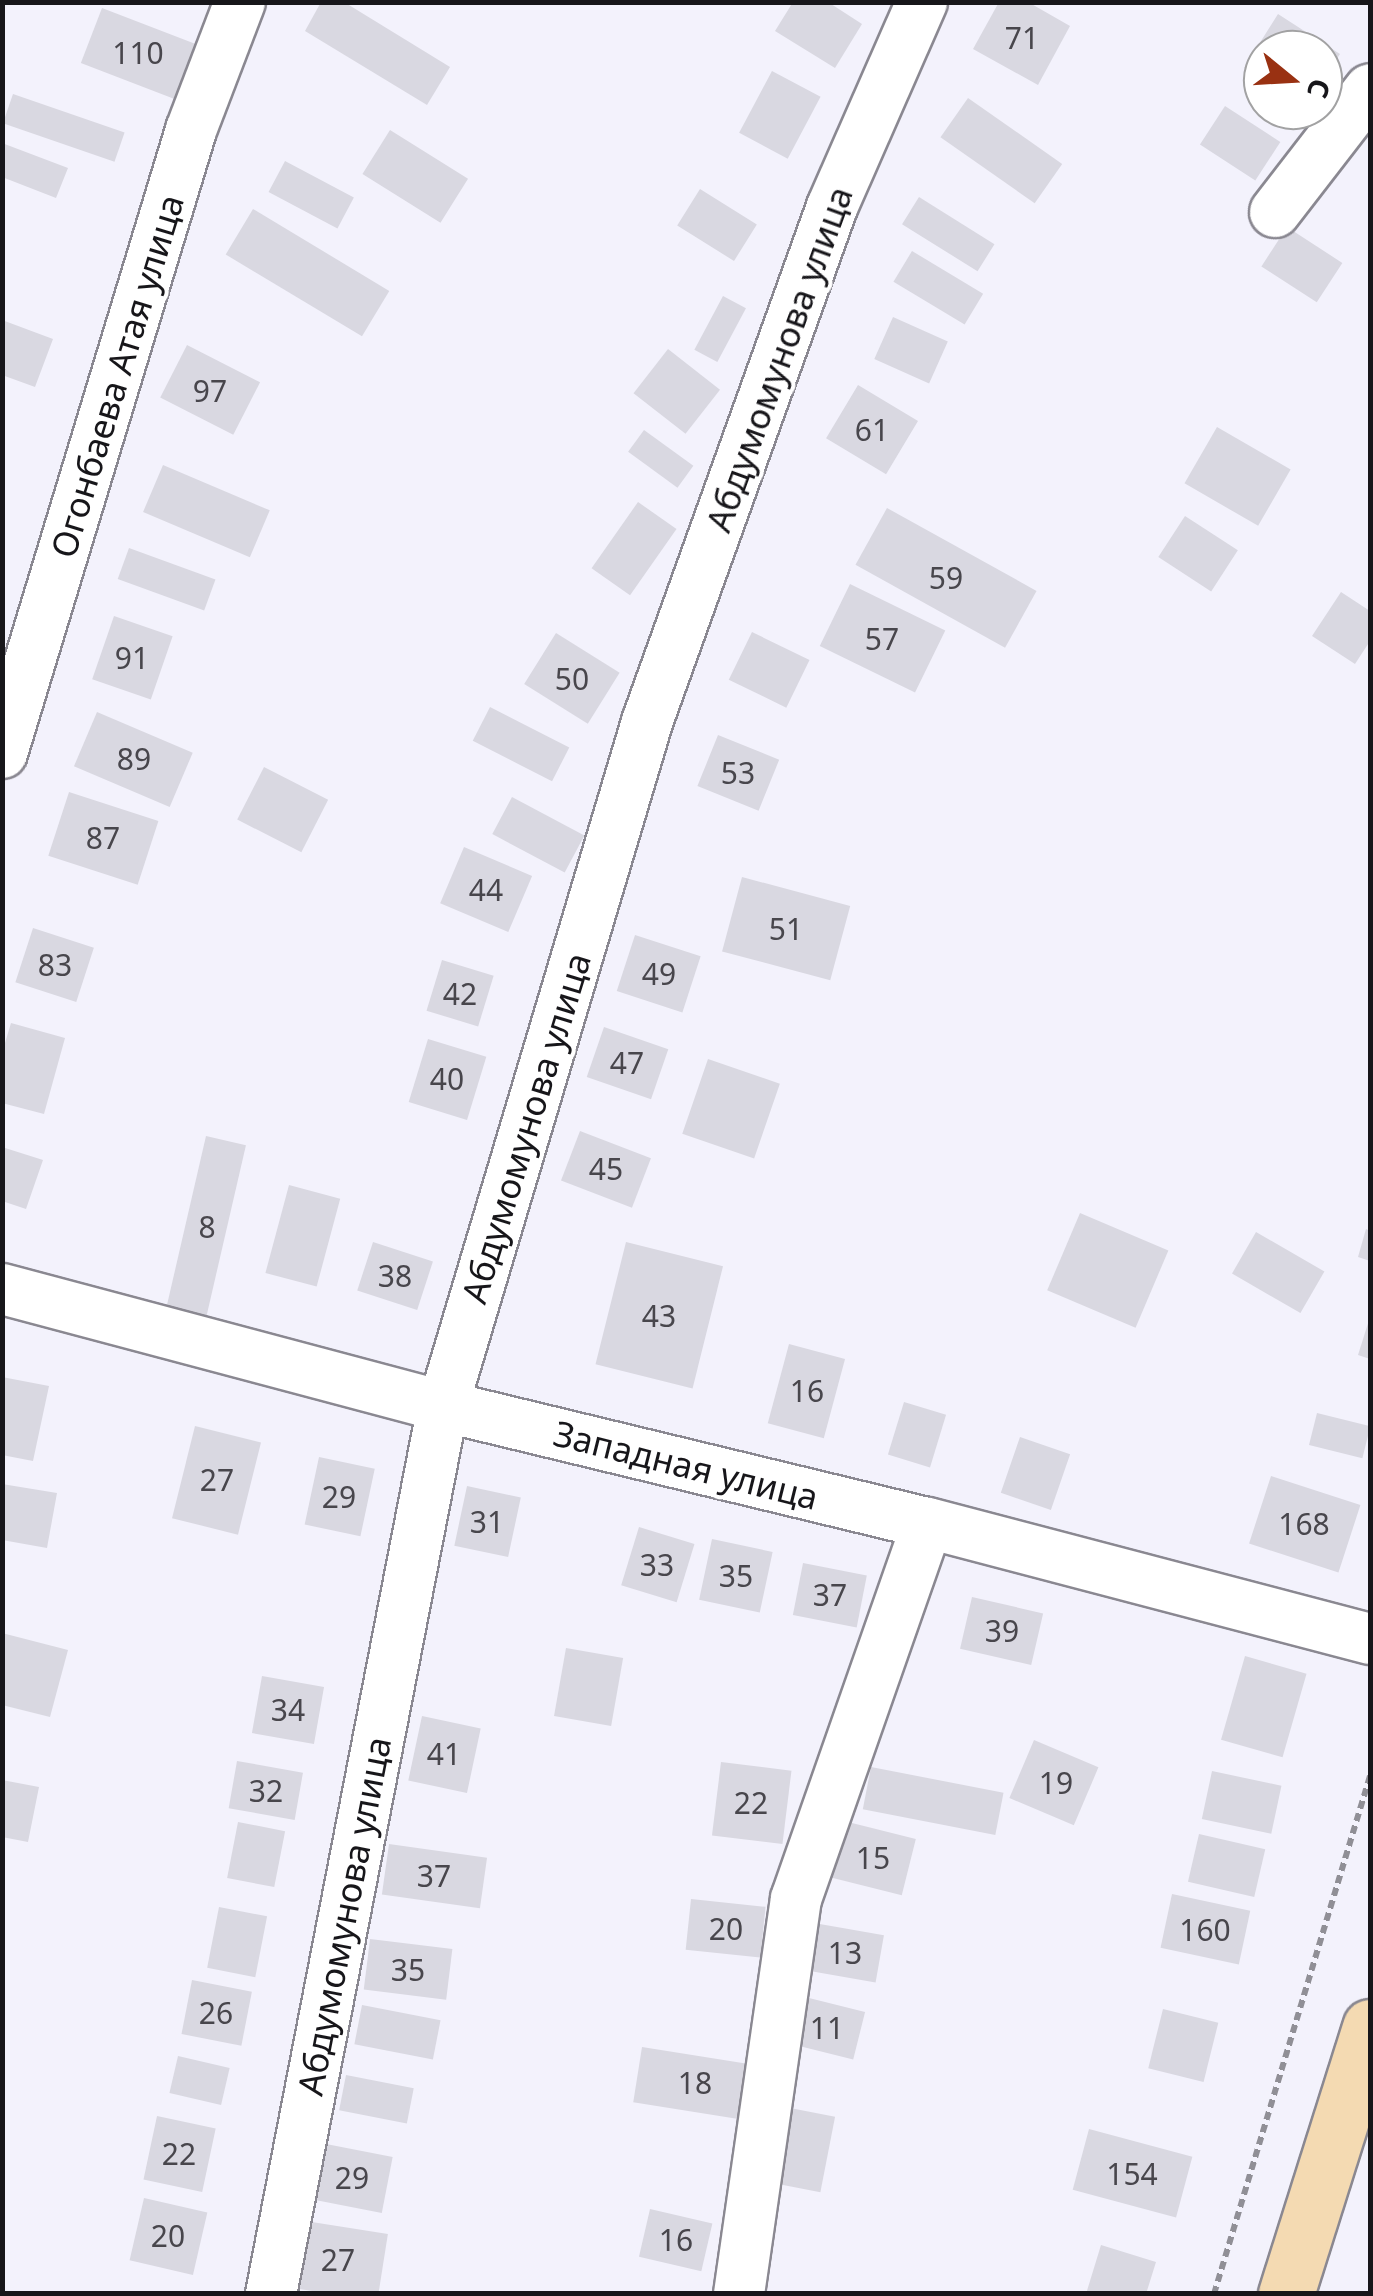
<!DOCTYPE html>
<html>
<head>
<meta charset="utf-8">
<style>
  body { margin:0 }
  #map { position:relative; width:1373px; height:2296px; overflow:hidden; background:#f3f2fc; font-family:"Noto Sans",sans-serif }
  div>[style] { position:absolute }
  .building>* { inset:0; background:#d9d8e1; transform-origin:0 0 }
  .path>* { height:6px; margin-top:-3px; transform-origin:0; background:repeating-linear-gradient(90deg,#908f96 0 8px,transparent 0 13px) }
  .roads { filter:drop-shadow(2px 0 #8a8891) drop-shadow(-2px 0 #8a8891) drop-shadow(0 2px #8a8891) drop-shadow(0 -2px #8a8891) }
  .minor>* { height:50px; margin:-25px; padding:0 25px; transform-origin:25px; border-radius:25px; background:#fff }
  .major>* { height:55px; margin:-27.5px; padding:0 27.5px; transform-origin:27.5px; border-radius:27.5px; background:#f4dab2 }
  span { translate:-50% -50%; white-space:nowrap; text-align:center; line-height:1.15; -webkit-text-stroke:8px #fff; paint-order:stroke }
  .number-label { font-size:30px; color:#48464c }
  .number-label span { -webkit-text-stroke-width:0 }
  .street-label { font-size:35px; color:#17161a }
  .frame { position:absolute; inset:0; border:5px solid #17161a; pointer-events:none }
  .north { position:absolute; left:1243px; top:30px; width:100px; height:100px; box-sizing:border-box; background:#fff; border:2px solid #a2a2a3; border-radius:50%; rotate:108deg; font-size:28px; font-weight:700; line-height:40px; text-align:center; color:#17161a }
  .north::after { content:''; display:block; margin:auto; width:35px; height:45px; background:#993112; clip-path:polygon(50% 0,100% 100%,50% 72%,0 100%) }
</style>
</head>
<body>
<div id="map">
  <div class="building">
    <i style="clip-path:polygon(321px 2px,344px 2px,450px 67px,427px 105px,305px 31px)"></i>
    <i style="clip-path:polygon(793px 2px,828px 2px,862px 24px,835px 68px,775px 31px)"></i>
    <i style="clip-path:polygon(999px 2px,1028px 2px,1070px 26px,1038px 85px,973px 49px)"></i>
    <i style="left:102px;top:8px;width:101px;height:59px;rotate:21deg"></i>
    <i style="clip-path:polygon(1278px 14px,1340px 54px,1323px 80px,1323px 50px,1263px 50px,1263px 80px,1244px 68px)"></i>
    <i style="left:772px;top:71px;width:55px;height:70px;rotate:28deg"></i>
    <i style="left:13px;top:94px;width:118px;height:31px;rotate:19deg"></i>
    <i style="left:968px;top:98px;width:115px;height:48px;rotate:35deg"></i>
    <i style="left:1225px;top:106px;width:66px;height:46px;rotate:33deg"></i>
    <i style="left:390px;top:130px;width:92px;height:52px;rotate:32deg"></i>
    <i style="clip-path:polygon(2px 143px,68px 168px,56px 198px,2px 177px)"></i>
    <i style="left:285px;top:161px;width:78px;height:35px;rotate:28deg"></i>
    <i style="left:700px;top:189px;width:67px;height:43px;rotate:32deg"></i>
    <i style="left:919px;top:197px;width:89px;height:32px;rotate:32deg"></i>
    <i style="left:253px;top:209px;width:159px;height:53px;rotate:31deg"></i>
    <i style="left:1287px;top:227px;width:66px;height:47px;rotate:33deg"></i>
    <i style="left:912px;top:251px;width:83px;height:36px;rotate:31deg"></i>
    <i style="left:723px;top:296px;width:26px;height:61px;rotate:28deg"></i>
    <i style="left:893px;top:317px;width:60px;height:46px;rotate:24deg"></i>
    <i style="clip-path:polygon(2px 320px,53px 339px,35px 387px,2px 375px)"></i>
    <i style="left:187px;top:345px;width:82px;height:59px;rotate:27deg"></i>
    <i style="left:668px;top:349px;width:66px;height:56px;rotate:38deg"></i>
    <i style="left:858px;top:385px;width:70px;height:62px;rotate:31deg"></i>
    <i style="left:1217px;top:427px;width:85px;height:65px;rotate:30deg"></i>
    <i style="left:644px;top:430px;width:61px;height:27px;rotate:36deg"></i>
    <i style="left:163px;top:465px;width:116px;height:51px;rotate:23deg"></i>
    <i style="left:638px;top:502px;width:47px;height:81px;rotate:35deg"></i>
    <i style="left:887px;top:508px;width:171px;height:65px;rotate:29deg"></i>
    <i style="left:1185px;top:516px;width:63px;height:49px;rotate:33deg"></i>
    <i style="left:129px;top:548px;width:92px;height:33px;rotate:20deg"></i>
    <i style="left:850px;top:584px;width:106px;height:69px;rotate:26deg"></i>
    <i style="clip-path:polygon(1341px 592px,1370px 611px,1370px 641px,1355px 664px,1312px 636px)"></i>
    <i style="left:114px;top:616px;width:62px;height:67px;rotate:19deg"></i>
    <i style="left:752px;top:632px;width:64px;height:53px;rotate:26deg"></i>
    <i style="left:556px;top:633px;width:75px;height:60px;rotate:32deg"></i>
    <i style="left:490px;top:707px;width:89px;height:38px;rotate:27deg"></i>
    <i style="left:97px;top:712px;width:104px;height:59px;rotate:23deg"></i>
    <i style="left:718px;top:735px;width:66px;height:55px;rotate:22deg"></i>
    <i style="left:264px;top:767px;width:72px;height:59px;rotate:27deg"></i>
    <i style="left:69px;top:792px;width:94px;height:67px;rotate:18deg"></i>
    <i style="left:512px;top:797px;width:82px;height:42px;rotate:28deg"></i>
    <i style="left:464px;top:847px;width:74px;height:61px;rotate:23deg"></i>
    <i style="left:742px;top:877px;width:112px;height:77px;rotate:15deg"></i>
    <i style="left:33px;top:928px;width:64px;height:57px;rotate:18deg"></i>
    <i style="left:635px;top:935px;width:69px;height:59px;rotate:18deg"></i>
    <i style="left:442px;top:960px;width:54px;height:53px;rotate:17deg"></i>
    <i style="clip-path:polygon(11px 1023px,65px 1038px,44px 1114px,2px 1103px,2px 1053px)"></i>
    <i style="left:604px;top:1027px;width:68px;height:53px;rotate:19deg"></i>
    <i style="left:428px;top:1039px;width:61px;height:66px;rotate:17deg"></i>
    <i style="left:708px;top:1059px;width:76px;height:79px;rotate:19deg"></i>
    <i style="left:580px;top:1131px;width:76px;height:53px;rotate:21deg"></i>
    <i style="left:206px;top:1136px;width:41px;height:177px;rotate:13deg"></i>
    <i style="clip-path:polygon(2px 1147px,43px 1160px,26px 1209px,2px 1201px)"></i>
    <i style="left:289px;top:1185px;width:53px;height:91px;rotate:15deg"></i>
    <i style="left:1080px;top:1213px;width:96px;height:84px;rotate:23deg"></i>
    <i style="clip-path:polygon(1366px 1229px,1370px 1231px,1370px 1261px,1358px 1257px)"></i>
    <i style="left:1256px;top:1232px;width:79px;height:48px;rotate:30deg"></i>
    <i style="left:373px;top:1242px;width:63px;height:51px;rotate:18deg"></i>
    <i style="left:626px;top:1242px;width:100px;height:126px;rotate:14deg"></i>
    <i style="clip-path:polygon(1370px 1317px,1370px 1359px,1358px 1355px)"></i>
    <i style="left:789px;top:1344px;width:58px;height:82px;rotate:15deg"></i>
    <i style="clip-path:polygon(2px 1377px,49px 1386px,33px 1461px,2px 1455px)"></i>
    <i style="left:904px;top:1402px;width:44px;height:55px;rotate:17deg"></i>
    <i style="left:1317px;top:1413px;width:55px;height:33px;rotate:14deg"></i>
    <i style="left:195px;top:1426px;width:68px;height:95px;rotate:14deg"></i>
    <i style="left:1020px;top:1437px;width:53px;height:59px;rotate:19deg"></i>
    <i style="left:319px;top:1457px;width:57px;height:69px;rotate:12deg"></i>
    <i style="left:1271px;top:1476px;width:94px;height:71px;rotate:18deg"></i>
    <i style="clip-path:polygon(2px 1484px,57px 1493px,47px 1548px,2px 1540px)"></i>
    <i style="left:467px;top:1486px;width:55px;height:61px;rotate:12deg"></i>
    <i style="left:639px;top:1527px;width:58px;height:61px;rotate:17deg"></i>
    <i style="left:712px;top:1539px;width:62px;height:62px;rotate:12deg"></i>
    <i style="left:803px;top:1563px;width:65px;height:53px;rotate:11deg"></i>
    <i style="left:972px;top:1597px;width:73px;height:53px;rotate:13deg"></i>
    <i style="clip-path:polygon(2px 1633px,68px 1650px,50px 1717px,2px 1705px)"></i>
    <i style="left:566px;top:1648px;width:58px;height:69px;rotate:10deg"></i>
    <i style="left:1245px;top:1656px;width:64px;height:87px;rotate:16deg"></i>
    <i style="left:262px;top:1676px;width:63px;height:58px;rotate:10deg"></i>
    <i style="left:422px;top:1716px;width:60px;height:66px;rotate:12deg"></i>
    <i style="left:1034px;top:1740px;width:70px;height:63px;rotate:23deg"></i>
    <i style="left:237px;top:1761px;width:67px;height:48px;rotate:10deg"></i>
    <i style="left:721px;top:1762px;width:71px;height:74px;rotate:7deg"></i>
    <i style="left:871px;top:1767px;width:135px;height:43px;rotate:11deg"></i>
    <i style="left:1212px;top:1771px;width:71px;height:49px;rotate:12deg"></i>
    <i style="clip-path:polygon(2px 1780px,39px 1787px,28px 1842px,2px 1837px)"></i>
    <i style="left:844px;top:1821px;width:74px;height:58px;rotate:14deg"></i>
    <i style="left:238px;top:1822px;width:48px;height:57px;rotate:11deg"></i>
    <i style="left:1199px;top:1834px;width:68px;height:49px;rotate:13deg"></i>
    <i style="left:389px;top:1844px;width:99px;height:51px;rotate:8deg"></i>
    <i style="left:1172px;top:1894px;width:80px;height:55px;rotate:12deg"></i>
    <i style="left:691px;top:1899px;width:75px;height:51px;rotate:6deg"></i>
    <i style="left:219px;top:1907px;width:49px;height:62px;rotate:11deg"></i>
    <i style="left:814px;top:1923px;width:71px;height:48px;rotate:10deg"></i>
    <i style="left:370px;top:1939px;width:83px;height:51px;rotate:7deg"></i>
    <i style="left:192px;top:1980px;width:61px;height:55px;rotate:11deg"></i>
    <i style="left:801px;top:1996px;width:66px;height:49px;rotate:14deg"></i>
    <i style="left:362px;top:2005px;width:80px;height:40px;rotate:11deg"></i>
    <i style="left:1163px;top:2009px;width:57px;height:61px;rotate:14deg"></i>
    <i style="left:642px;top:2047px;width:116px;height:56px;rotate:9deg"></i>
    <i style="left:178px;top:2056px;width:53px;height:38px;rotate:13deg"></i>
    <i style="left:346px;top:2075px;width:69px;height:36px;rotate:11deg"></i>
    <i style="left:785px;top:2107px;width:51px;height:77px;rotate:11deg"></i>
    <i style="left:157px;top:2116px;width:60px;height:65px;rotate:12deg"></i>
    <i style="left:1089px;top:2129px;width:107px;height:63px;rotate:15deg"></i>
    <i style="left:321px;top:2143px;width:73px;height:57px;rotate:11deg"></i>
    <i style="left:144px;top:2198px;width:65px;height:64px;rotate:13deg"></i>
    <i style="left:650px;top:2209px;width:64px;height:49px;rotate:13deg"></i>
    <i style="left:299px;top:2220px;width:90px;height:68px;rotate:9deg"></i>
    <i style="clip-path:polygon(1101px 2245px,1156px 2262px,1146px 2294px,1086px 2294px)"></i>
  </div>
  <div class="path">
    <i style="left:1214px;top:2294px;width:541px;rotate:-73.24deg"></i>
  </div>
  <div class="roads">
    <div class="minor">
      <i style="left:1275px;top:212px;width:155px;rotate:-52.3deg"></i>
      <i style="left:2px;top:753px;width:651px;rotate:-73.12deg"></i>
      <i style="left:191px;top:130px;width:137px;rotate:-69.1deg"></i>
      <i style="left:2px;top:1289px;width:456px;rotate:14.9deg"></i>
      <i style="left:443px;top:1406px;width:499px;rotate:13.6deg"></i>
      <i style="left:928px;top:1523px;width:457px;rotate:14.7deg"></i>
      <i style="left:271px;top:2294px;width:905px;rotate:-79.04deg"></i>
      <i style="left:443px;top:1406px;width:714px;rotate:-73.39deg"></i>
      <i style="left:647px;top:722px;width:547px;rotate:-70.24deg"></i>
      <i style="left:832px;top:207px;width:224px;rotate:-66.3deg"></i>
      <i style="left:739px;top:2294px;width:399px;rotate:-81.8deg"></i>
      <i style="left:796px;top:1899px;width:398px;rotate:-70.7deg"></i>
    </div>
    <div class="major">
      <i style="left:1286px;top:2294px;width:280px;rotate:-72.5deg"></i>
    </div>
  </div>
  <div class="number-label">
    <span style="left:1022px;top:38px">71</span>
    <span style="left:138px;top:53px">110</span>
    <span style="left:210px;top:391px">97</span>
    <span style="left:872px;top:430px">61</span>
    <span style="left:946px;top:578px">59</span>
    <span style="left:882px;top:639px">57</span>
    <span style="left:132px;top:658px">91</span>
    <span style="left:572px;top:679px">50</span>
    <span style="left:134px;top:759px">89</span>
    <span style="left:738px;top:773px">53</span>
    <span style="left:103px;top:838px">87</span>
    <span style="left:486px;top:890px">44</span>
    <span style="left:786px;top:929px">51</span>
    <span style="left:55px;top:965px">83</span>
    <span style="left:659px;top:974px">49</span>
    <span style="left:460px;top:994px">42</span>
    <span style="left:627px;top:1063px">47</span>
    <span style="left:447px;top:1079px">40</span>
    <span style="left:606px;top:1169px">45</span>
    <span style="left:207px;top:1227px">8</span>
    <span style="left:395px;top:1276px">38</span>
    <span style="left:659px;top:1316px">43</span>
    <span style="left:807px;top:1391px">16</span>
    <span style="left:217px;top:1480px">27</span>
    <span style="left:339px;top:1497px">29</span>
    <span style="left:487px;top:1522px">31</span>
    <span style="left:1304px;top:1524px">168</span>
    <span style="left:657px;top:1565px">33</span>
    <span style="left:736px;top:1576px">35</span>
    <span style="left:830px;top:1595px">37</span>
    <span style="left:1002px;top:1631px">39</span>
    <span style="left:288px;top:1710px">34</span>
    <span style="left:444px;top:1754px">41</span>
    <span style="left:1056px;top:1783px">19</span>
    <span style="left:266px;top:1791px">32</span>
    <span style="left:751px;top:1803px">22</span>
    <span style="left:873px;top:1858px">15</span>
    <span style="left:434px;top:1876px">37</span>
    <span style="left:726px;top:1929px">20</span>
    <span style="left:1205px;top:1930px">160</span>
    <span style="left:845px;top:1953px">13</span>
    <span style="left:408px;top:1970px">35</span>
    <span style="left:216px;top:2013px">26</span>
    <span style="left:827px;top:2028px">11</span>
    <span style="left:695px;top:2083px">18</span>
    <span style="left:179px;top:2154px">22</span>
    <span style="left:1132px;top:2174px">154</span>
    <span style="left:352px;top:2178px">29</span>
    <span style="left:168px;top:2236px">20</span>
    <span style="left:676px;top:2240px">16</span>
    <span style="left:338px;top:2260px">27</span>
  </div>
  <div class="street-label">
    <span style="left:779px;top:359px;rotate:-70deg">Абдумомунова улица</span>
    <span style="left:117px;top:376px;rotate:-73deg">Огонбаева Атая улица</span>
    <span style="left:526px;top:1128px;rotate:-73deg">Абдумомунова улица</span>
    <span style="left:686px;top:1465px;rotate:14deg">Западная улица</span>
    <span style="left:344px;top:1916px;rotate:-79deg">Абдумомунова улица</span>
  </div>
  <div class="frame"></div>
  <div class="north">С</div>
</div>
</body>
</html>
